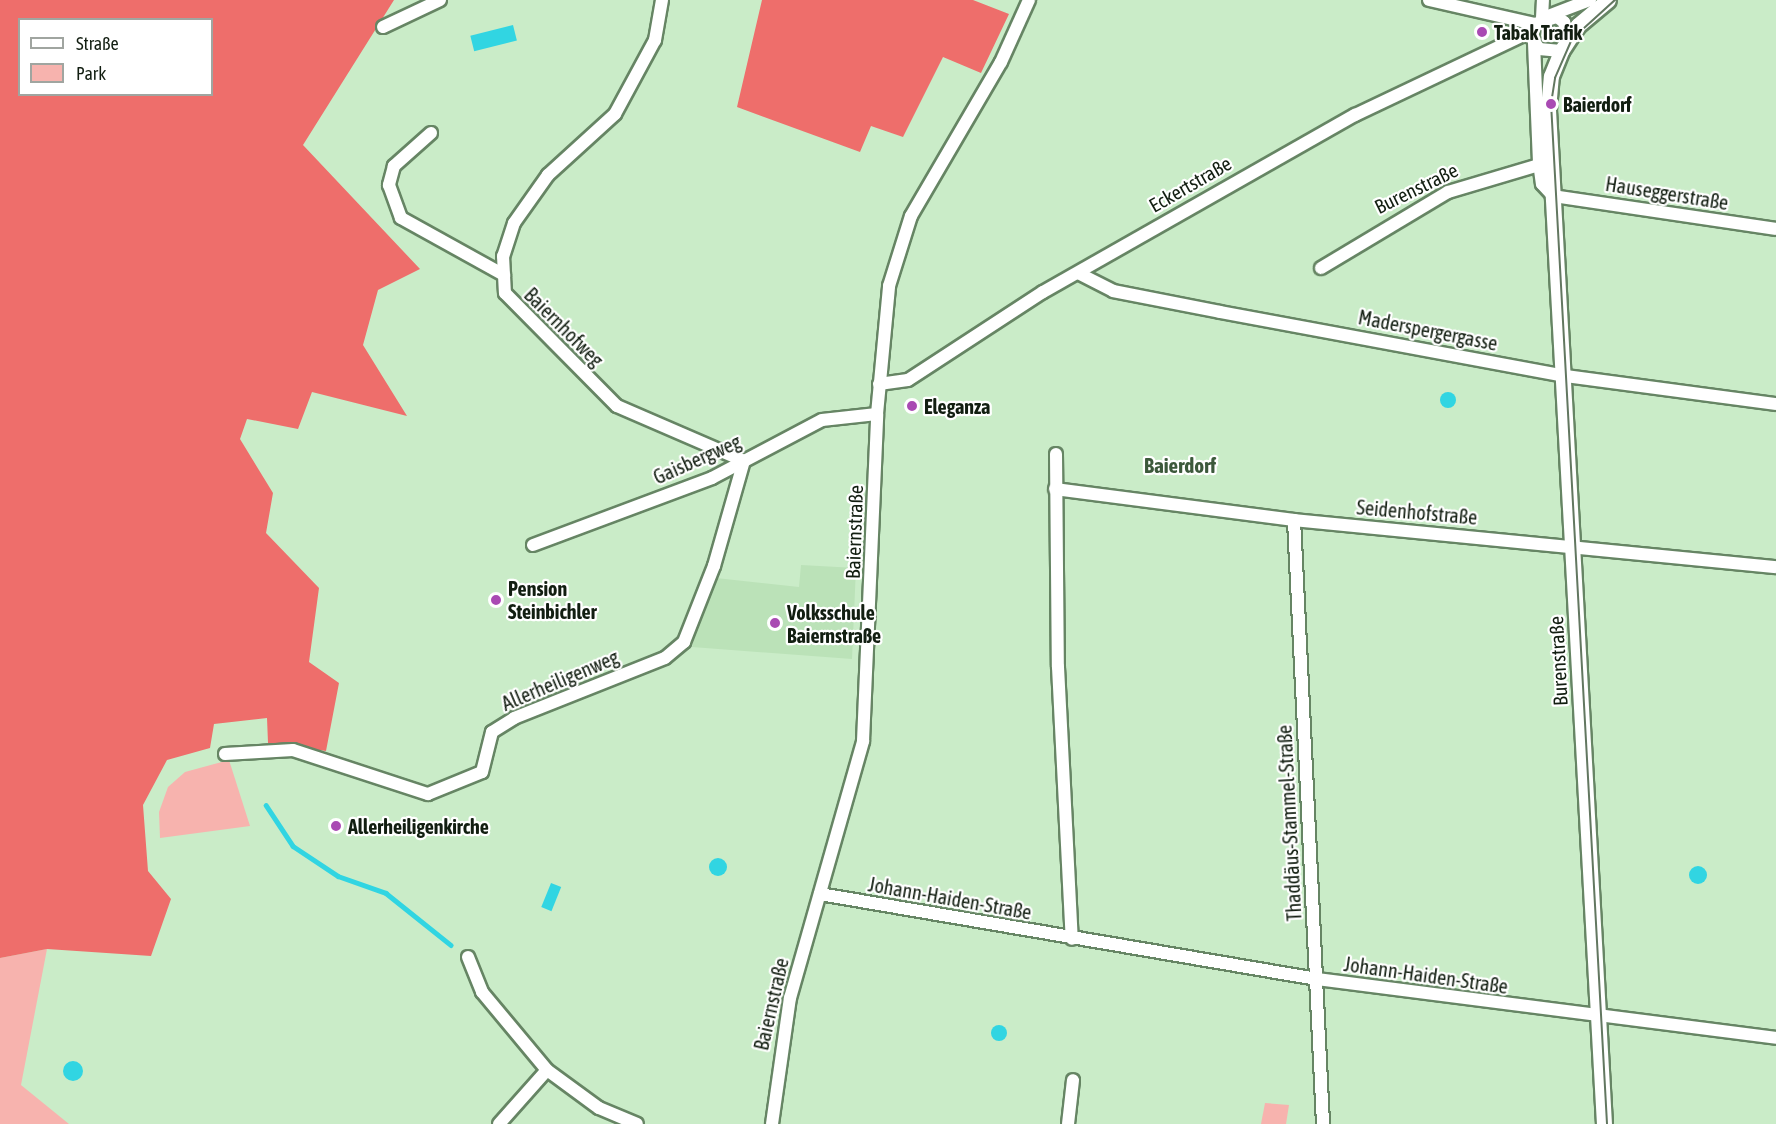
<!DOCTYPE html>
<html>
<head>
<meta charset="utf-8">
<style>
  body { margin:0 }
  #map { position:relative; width:1776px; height:1124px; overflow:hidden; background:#caecc8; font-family:"Asap Condensed",sans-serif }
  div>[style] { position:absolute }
  .built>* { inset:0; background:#bbe2b8 }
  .green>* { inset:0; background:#f7b3ae }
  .forest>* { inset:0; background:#ee6e6b }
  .water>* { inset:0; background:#31d5e2; transform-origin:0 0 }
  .round { border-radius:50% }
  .stream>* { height:4.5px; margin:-2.25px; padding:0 2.25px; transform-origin:2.25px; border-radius:2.25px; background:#31d5e2 }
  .roads { filter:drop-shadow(2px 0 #668564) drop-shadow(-2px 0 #668564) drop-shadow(0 2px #668564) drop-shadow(0 -2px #668564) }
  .minor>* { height:12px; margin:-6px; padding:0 6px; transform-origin:6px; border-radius:6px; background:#fff }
  .tertiary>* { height:15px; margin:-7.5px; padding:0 7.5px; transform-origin:7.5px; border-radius:7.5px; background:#fff }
  .tram>* { height:1.5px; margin:-0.75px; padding:0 0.75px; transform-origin:0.75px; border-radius:0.75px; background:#627760 }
  .dots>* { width:16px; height:16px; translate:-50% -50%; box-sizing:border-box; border:3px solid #fff; border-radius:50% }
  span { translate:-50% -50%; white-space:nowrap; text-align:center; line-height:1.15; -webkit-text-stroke:4.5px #fff; paint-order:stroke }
  .poi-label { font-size:20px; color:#121e11; font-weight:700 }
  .left { translate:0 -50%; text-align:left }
  .street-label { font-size:20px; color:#121e11 }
  .neighbourhood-label { font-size:21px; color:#3c593b; font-weight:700 }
  .legend { position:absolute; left:18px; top:18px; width:195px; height:78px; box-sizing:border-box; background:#fff; border:2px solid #a0a5a0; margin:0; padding:8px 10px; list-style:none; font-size:18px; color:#121e11 }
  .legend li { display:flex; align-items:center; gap:12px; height:30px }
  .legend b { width:30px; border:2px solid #a0a5a0 }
</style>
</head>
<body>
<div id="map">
  <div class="built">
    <i style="clip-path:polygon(801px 565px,856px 568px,852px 659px,692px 647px,703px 599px,716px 578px,799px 587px)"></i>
  </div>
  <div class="green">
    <i style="clip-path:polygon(229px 760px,250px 826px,160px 838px,159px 812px,168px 787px,185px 772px)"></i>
    <i style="clip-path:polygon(47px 949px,21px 1085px,69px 1124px,0 1124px,0 958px)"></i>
    <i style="clip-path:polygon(1265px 1103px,1289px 1105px,1286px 1124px,1261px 1124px)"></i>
  </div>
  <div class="forest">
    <i style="clip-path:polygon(evenodd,0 0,394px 0,303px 145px,420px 269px,378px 290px,363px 345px,407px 416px,312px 392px,298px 429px,247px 419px,240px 439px,273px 493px,266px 533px,319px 588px,309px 662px,339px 683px,326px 751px,268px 743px,267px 718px,214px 724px,210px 748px,167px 760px,143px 805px,148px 871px,171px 899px,151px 956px,47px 949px,0 958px,0 0,20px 20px,212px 20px,212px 94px,20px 94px,20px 20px)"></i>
    <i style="clip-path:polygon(762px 0,973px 0,1009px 14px,981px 73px,943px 57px,903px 137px,871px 126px,860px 152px,737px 107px)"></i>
  </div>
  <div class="water">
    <i style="left:513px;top:25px;width:16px;height:44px;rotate:76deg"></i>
    <i class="round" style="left:1440px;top:392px;width:16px;height:16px"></i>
    <i class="round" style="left:709px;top:858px;width:18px;height:18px"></i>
    <i class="round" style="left:1689px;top:866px;width:18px;height:18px"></i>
    <i style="left:551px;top:883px;width:11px;height:26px;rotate:22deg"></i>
    <i class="round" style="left:991px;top:1025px;width:16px;height:16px"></i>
    <i class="round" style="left:63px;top:1061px;width:20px;height:20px"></i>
  </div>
  <div class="stream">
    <i style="left:266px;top:805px;width:49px;rotate:56.6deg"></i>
    <i style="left:293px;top:846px;width:54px;rotate:33.7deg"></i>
    <i style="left:338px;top:876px;width:51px;rotate:19.5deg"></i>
    <i style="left:386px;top:893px;width:83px;rotate:38.7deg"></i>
  </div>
  <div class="roads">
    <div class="minor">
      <i style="left:662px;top:0;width:41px;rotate:99.9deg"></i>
      <i style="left:655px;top:40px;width:84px;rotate:118.4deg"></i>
      <i style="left:615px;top:114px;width:91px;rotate:137.7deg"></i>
      <i style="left:548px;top:175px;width:59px;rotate:125.3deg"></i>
      <i style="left:514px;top:223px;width:35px;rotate:108deg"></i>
      <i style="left:503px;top:256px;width:37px;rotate:87deg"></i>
      <i style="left:505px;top:293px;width:159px;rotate:45.3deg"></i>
      <i style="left:617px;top:406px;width:138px;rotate:23.4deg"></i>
      <i style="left:1429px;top:0;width:109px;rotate:12.8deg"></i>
      <i style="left:1548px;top:16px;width:45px;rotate:-20.9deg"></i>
      <i style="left:1542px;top:18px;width:18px;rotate:-87deg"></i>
      <i style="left:383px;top:27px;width:63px;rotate:-25.3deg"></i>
      <i style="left:1534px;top:43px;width:120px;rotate:87.6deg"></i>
      <i style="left:1539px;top:163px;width:21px;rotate:82deg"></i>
      <i style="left:1542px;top:184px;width:16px;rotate:47deg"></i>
      <i style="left:1553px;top:196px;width:225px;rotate:8.4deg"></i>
      <i style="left:1561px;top:51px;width:22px;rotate:-175deg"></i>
      <i style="left:1539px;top:49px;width:13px;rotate:-122deg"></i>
      <i style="left:1532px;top:38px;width:14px;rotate:-78deg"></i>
      <i style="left:1535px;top:24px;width:23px;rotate:-18deg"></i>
      <i style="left:1557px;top:17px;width:9px;rotate:36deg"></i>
      <i style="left:1564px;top:22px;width:17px;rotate:77deg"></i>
      <i style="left:431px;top:133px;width:50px;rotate:138.3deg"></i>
      <i style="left:394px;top:166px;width:20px;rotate:105deg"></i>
      <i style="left:389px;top:185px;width:35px;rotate:70deg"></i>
      <i style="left:401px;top:218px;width:118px;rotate:29deg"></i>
      <i style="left:1321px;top:268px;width:148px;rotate:-30.9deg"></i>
      <i style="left:1448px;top:192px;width:102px;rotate:-16.5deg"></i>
      <i style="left:1078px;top:273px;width:39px;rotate:27deg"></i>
      <i style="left:1113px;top:291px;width:109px;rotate:11.1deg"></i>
      <i style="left:1220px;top:312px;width:352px;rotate:10.5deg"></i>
      <i style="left:1566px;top:376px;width:212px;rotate:7.6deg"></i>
      <i style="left:879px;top:384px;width:29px;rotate:-8deg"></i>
      <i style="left:908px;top:380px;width:161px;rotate:-33.1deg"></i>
      <i style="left:1043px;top:292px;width:359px;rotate:-29.6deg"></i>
      <i style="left:1355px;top:115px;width:196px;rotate:-25.4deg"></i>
      <i style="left:1056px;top:454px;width:213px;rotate:89.5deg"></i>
      <i style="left:1058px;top:667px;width:272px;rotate:87.1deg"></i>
      <i style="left:1055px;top:489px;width:241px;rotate:7.4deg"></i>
      <i style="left:1294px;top:520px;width:484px;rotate:5.6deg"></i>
      <i style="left:1294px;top:520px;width:605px;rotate:87.25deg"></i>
      <i style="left:533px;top:545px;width:191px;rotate:-20.5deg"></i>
      <i style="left:712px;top:478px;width:124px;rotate:-27.8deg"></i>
      <i style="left:822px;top:420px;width:55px;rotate:-6.2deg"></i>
      <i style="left:225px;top:754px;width:68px;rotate:-3.4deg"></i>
      <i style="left:293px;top:750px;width:142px;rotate:18.1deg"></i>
      <i style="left:428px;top:794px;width:58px;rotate:-22.2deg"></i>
      <i style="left:482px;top:772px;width:41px;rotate:-76deg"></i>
      <i style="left:492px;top:732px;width:26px;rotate:-32deg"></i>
      <i style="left:514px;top:718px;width:162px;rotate:-21.7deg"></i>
      <i style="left:665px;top:658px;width:25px;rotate:-40deg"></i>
      <i style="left:684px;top:642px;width:82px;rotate:-68.5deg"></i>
      <i style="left:714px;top:566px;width:109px;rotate:-74.1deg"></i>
      <i style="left:820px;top:894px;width:504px;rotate:9.71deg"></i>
      <i style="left:1317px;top:979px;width:463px;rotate:7.3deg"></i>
      <i style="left:468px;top:957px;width:38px;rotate:68deg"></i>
      <i style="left:482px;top:992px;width:102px;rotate:50.2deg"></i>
      <i style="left:547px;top:1070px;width:64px;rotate:36.2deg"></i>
      <i style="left:599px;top:1108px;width:41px;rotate:22.8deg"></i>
      <i style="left:499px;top:1124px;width:72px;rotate:-48.4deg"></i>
      <i style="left:772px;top:1124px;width:127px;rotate:-81.9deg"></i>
      <i style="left:790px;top:998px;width:267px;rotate:-74.1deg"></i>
      <i style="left:863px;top:741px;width:327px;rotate:-87.5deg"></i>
      <i style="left:877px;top:414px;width:129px;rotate:-84.6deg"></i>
      <i style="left:889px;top:286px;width:73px;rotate:-72.6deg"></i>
      <i style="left:911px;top:216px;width:178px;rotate:-59.7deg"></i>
      <i style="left:1001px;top:62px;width:68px;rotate:-65.7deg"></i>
      <i style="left:1068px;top:1124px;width:44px;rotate:-83.5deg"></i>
    </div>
    <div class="tertiary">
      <i style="left:1604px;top:1124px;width:1017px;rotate:-93.16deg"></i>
      <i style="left:1548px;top:109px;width:33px;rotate:-85deg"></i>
      <i style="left:1551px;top:76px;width:27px;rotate:-68deg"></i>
      <i style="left:1561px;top:51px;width:31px;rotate:-57deg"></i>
      <i style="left:1578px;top:25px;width:39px;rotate:-40deg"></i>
    </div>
  </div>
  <div class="tram">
    <i style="left:1607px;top:1124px;width:1022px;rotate:-93.14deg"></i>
    <i style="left:1551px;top:104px;width:26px;rotate:-81deg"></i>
    <i style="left:1555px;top:78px;width:43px;rotate:-66.4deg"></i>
    <i style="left:1572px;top:39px;width:58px;rotate:-42.2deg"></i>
  </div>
  <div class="dots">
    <i style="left:1482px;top:32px;background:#a94ab3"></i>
    <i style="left:1551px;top:104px;background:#a94ab3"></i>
    <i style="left:912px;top:406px;background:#a94ab3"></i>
    <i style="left:496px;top:600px;background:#a94ab3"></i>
    <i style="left:775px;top:623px;background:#a94ab3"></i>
    <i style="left:336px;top:826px;background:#a94ab3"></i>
  </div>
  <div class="poi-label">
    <span class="left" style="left:1494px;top:32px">Tabak Trafik</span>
    <span class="left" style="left:1563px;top:104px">Baierdorf</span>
    <span class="left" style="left:924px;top:406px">Eleganza</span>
    <span class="left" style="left:508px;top:600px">Pension<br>Steinbichler</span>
    <span class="left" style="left:787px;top:624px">Volksschule<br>Baiernstraße</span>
    <span class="left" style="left:348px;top:826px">Allerheiligenkirche</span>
  </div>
  <div class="street-label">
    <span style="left:1190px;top:184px;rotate:-30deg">Eckertstraße</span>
    <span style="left:1416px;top:188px;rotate:-26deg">Burenstraße</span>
    <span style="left:1667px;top:193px;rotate:9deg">Hauseggerstraße</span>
    <span style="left:564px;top:327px;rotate:45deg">Baiernhofweg</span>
    <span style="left:1428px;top:330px;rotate:11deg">Maderspergergasse</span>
    <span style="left:697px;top:459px;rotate:-24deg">Gaisbergweg</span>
    <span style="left:1417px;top:512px;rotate:5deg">Seidenhofstraße</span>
    <span style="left:854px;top:532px;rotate:-88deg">Baiernstraße</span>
    <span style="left:1558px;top:661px;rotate:-93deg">Burenstraße</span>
    <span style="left:560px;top:680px;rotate:-23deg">Allerheiligenweg</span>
    <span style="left:1289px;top:823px;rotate:-93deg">Thaddäus-Stammel-Straße</span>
    <span style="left:950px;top:898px;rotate:10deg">Johann-Haiden-Straße</span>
    <span style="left:1426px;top:975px;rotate:8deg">Johann-Haiden-Straße</span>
    <span style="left:771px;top:1004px;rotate:-77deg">Baiernstraße</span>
  </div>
  <div class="neighbourhood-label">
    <span style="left:1180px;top:465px">Baierdorf</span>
  </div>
  <ul class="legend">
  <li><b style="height:8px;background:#fff"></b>Straße</li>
  <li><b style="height:16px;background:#f7b3ae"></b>Park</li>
  </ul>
</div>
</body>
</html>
